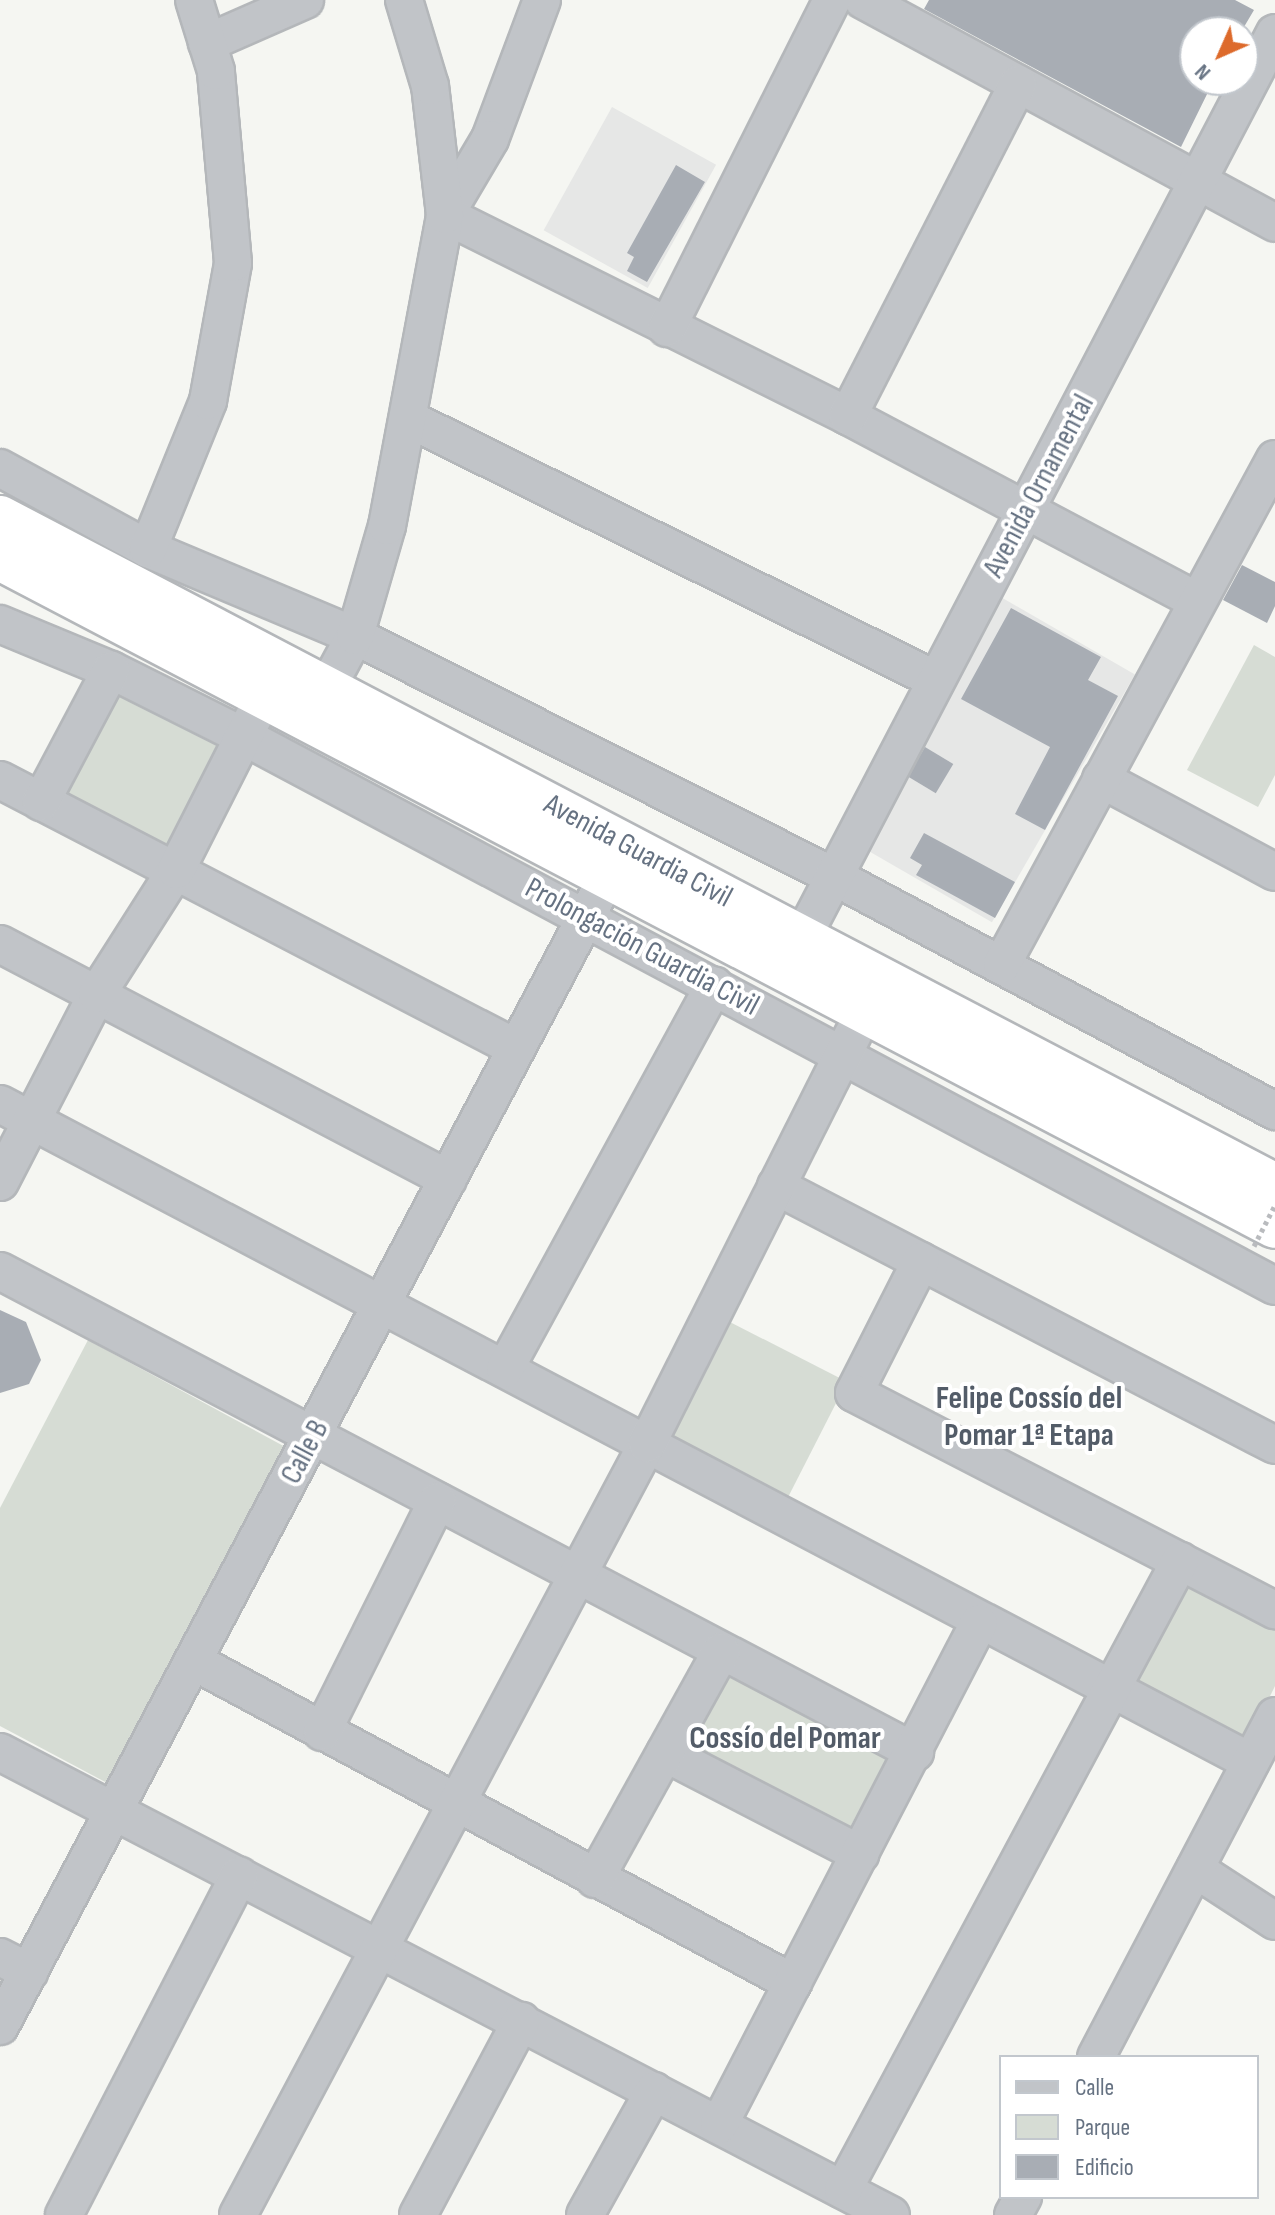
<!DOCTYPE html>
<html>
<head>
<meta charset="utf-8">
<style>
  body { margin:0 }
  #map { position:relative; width:1275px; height:2215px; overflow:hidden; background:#f5f6f2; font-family:"Sofia Sans Condensed",sans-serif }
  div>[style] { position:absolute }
  .built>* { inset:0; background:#e6e7e6; transform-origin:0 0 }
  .green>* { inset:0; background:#d6dcd4; transform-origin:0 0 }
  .building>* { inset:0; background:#a8adb4; transform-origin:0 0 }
  .roads { filter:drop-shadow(2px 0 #b4b7ba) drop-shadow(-2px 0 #b4b7ba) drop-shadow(0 2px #b4b7ba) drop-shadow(0 -2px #b4b7ba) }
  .minor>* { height:36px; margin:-18px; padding:0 18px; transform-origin:18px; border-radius:18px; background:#c1c4c8 }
  .highway>* { height:44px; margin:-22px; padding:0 22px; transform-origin:22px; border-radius:22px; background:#fff }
  .path-bridge>* { height:5px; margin-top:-2.5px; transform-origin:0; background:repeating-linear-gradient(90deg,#b9bbbe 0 4px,transparent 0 8px) }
  span { translate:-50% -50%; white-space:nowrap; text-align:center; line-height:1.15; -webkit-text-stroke:8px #fff; paint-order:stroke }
  .street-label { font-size:30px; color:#667282 }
  .neighbourhood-label { font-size:32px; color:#535c68; font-weight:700 }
  .legend { position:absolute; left:999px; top:2055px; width:260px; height:144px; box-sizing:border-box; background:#fff; border:2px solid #c2c7cd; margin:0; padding:10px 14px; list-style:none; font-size:24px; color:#667282 }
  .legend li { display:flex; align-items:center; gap:16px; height:40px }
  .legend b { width:40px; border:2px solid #c2c7cd }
  .north { position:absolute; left:1179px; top:16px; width:80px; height:80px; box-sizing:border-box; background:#fff; border:2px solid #c2c7cd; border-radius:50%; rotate:225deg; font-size:22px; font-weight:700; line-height:32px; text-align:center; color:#667282 }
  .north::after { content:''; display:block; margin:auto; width:28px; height:36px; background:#dd6a2b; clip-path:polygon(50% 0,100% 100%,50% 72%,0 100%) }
</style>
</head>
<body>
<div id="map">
  <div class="built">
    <i style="left:612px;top:107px;width:119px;height:141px;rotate:29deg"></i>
    <i style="left:999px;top:596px;width:157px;height:286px;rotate:30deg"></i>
  </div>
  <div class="green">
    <i style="clip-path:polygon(1254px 645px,1275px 657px,1275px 775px,1258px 807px,1187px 770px)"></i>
    <i style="left:116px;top:687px;width:120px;height:125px;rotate:26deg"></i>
    <i style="left:724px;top:1319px;width:138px;height:136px;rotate:27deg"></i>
    <i style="clip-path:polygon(88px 1340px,289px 1449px,109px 1784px,0 1726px,0 1508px)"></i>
    <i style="clip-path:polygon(1183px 1574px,1275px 1626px,1275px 1686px,1246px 1745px,1124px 1683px)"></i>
    <i style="left:719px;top:1667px;width:191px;height:95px;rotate:28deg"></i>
  </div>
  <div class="building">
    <i style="clip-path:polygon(929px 0,1235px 0,1254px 10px,1241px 32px,1195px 32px,1195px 80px,1214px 80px,1181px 147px,924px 9px)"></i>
    <i style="clip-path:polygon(676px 165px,705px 182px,647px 282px,627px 271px,634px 257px,627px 253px)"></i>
    <i style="clip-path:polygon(1242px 565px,1275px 582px,1275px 606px,1267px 623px,1223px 600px)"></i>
    <i style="clip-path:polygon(1011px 608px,1101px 657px,1088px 680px,1118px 696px,1045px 830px,1015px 814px,1050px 747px,961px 699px)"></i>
    <i style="left:925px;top:747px;width:33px;height:34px;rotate:31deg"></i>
    <i style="clip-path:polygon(924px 833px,1015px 882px,995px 918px,916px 875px,922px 865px,910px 858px)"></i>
    <i style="clip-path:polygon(0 1310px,26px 1322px,41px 1360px,29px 1384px,0 1393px)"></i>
  </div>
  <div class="roads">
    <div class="minor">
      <i style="left:542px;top:0;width:148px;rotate:110.5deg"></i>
      <i style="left:490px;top:139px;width:88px;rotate:120.6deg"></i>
      <i style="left:445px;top:215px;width:450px;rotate:26.5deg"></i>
      <i style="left:848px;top:416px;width:394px;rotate:27.9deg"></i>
      <i style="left:863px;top:0;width:468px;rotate:28.4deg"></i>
      <i style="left:207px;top:43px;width:107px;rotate:-23.7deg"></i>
      <i style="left:667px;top:328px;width:367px;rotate:-63.3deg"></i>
      <i style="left:848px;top:416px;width:373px;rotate:-62.9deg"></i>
      <i style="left:411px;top:420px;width:586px;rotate:26.35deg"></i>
      <i style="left:0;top:468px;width:169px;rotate:28.7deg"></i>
      <i style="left:148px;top:549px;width:225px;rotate:22.8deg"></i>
      <i style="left:355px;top:636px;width:535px;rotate:26.66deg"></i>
      <i style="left:833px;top:876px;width:501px;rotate:28deg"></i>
      <i style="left:148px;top:549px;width:160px;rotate:-67.9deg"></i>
      <i style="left:208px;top:401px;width:140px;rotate:-79.7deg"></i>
      <i style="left:233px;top:263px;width:193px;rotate:-95.1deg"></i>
      <i style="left:216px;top:71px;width:74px;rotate:-107.2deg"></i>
      <i style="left:0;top:624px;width:120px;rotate:22.5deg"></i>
      <i style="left:111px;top:670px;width:148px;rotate:26.6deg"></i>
      <i style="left:243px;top:736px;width:1169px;rotate:28.06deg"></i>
      <i style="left:327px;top:688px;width:59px;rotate:-61.7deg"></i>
      <i style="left:355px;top:636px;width:115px;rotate:-73.8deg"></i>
      <i style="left:387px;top:526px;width:316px;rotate:-79.4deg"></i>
      <i style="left:445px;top:215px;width:130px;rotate:-96.6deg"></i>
      <i style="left:430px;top:86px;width:90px;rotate:-106.8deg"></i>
      <i style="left:1101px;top:779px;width:197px;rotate:28.1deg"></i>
      <i style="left:0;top:780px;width:581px;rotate:27.45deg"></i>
      <i style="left:41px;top:802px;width:149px;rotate:-62.1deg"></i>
      <i style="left:802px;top:938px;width:1021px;rotate:-62.41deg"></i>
      <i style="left:0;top:944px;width:506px;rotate:27.68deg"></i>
      <i style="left:1002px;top:964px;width:574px;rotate:-61.6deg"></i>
      <i style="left:0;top:1104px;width:1413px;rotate:27.74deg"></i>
      <i style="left:0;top:1182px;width:212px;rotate:-62.7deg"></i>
      <i style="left:97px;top:994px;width:147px;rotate:-57.5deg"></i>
      <i style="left:176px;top:870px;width:173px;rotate:-63.1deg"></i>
      <i style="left:776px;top:1186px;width:562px;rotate:27.43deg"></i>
      <i style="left:921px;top:1261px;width:148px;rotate:116.9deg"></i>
      <i style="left:854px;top:1393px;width:474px;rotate:27.3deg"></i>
      <i style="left:0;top:1271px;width:1034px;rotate:27.73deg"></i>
      <i style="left:505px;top:1369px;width:437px;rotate:-61.4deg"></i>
      <i style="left:193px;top:1661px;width:681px;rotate:28.22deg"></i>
      <i style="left:322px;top:1732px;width:258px;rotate:-63.5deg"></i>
      <i style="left:0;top:1752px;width:1004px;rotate:27.46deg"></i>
      <i style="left:665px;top:1753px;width:220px;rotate:27.3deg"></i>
      <i style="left:1195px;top:1869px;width:95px;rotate:33deg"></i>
      <i style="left:595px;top:1879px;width:260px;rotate:-61deg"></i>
      <i style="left:0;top:1957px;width:33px;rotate:27deg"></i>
      <i style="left:0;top:2026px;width:1278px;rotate:-62.15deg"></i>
      <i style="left:1096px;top:2057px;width:385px;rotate:-62.3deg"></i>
      <i style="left:719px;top:2125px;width:565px;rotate:-62.62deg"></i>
      <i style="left:843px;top:2190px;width:714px;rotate:-61.82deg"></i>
      <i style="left:64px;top:2215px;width:382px;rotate:-62.7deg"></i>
      <i style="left:238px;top:2215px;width:873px;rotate:-62.05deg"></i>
      <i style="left:647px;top:1444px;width:459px;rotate:-63.3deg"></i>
      <i style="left:418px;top:2215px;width:220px;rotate:-62deg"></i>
      <i style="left:585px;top:2215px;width:142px;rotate:-60.9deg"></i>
      <i style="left:1013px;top:2215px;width:21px;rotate:-61deg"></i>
    </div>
    <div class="highway">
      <i style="left:0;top:518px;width:1439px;rotate:27.65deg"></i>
      <i style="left:0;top:558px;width:1439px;rotate:27.65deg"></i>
    </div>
  </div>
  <div class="path-bridge">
    <i style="left:1254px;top:1246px;width:46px;rotate:-62.9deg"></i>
  </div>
  <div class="street-label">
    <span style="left:1039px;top:486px;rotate:-62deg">Avenida Ornamental</span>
    <span style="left:638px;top:851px;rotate:28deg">Avenida Guardia Civil</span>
    <span style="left:642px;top:947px;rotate:28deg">Prolongación Guardia Civil</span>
    <span style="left:305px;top:1452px;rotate:-62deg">Calle B</span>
  </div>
  <div class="neighbourhood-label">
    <span style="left:1029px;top:1418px">Felipe Cossío del<br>Pomar 1ª Etapa</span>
    <span style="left:785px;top:1739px">Cossío del Pomar</span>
  </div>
  <ul class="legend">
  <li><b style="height:10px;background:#c1c4c8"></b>Calle</li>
  <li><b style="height:22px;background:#d6dcd4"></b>Parque</li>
  <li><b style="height:22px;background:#a8adb4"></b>Edificio</li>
  </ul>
  <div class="north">N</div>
</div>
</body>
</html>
